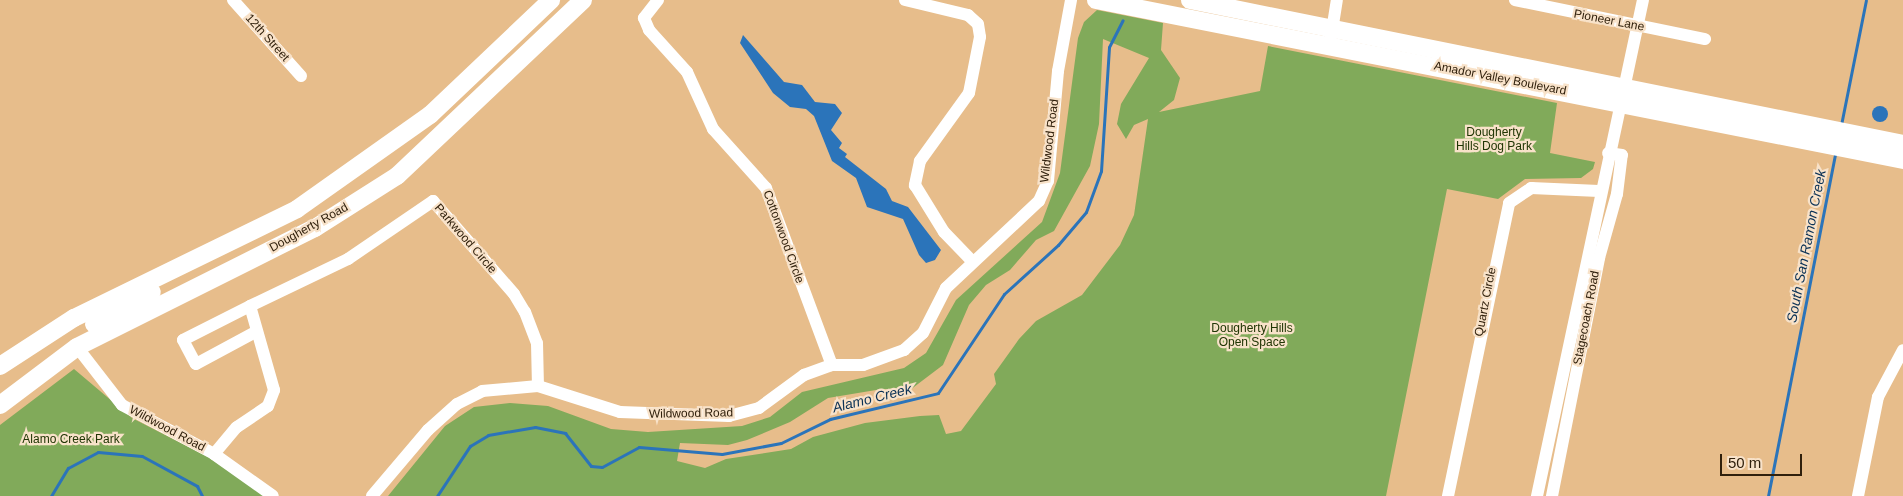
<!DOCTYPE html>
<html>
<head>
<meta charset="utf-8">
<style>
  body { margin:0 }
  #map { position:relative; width:1903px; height:496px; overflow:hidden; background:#e7bd8b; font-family:Helvetica,sans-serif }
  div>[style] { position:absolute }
  .green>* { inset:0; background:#81aa5a }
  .water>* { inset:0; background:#2b74ba }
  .round { border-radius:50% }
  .stream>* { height:3px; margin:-1.5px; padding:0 1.5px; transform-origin:1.5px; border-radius:1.5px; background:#2b74ba }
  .street>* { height:12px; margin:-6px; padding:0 6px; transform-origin:6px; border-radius:6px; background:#fff }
  .secondary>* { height:18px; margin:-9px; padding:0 9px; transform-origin:9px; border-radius:9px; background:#fff }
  span { translate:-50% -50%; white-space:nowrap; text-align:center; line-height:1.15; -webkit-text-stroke:4.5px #f8e2c9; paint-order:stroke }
  .street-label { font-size:12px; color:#30200c }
  .park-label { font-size:12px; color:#213605 }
  .water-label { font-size:14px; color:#0a3155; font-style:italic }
  .scale { position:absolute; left:1720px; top:454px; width:82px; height:22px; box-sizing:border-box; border:2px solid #30200c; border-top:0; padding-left:6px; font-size:15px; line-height:18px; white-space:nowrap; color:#30200c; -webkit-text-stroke:4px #f8e2c9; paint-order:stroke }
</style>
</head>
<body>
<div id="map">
  <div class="green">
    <i style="clip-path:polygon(evenodd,1097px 10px,1163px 23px,1161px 50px,1180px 78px,1174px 100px,1159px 112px,1260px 91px,1268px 46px,1557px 103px,1550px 153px,1595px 162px,1593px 169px,1581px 178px,1525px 179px,1498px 199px,1447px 189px,1386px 496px,388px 496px,445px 426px,474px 407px,510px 403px,548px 406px,611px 429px,648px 432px,742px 426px,770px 417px,802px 392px,904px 368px,926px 353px,956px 300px,1042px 222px,1060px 173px,1078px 38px,1084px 22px,1097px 10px,1103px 39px,1149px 58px,1121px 104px,1117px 124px,1126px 139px,1134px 125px,1148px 119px,1134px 215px,1120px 245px,1082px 295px,1036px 321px,1019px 339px,994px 374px,996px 384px,961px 431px,946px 434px,939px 415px,920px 416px,865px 423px,813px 437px,791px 449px,726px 459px,705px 468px,677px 461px,680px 443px,728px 445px,747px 440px,790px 422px,828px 398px,882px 389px,910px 390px,943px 365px,969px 305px,986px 285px,1010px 270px,1036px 240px,1054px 231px,1090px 166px,1099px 124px,1103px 39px)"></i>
    <i style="clip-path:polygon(74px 369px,132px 418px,208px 457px,266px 496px,0 496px,0 425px)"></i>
  </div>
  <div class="water">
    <i style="clip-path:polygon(743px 35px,784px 82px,802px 85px,815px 102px,835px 104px,842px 113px,831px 130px,842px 143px,839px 148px,847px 154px,845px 157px,886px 189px,892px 201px,908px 207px,941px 250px,935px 260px,926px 263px,919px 255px,903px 219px,867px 207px,856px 178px,832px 161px,814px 116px,806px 109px,790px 107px,773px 93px,740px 43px)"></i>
    <i class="round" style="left:1872px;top:106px;width:16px;height:16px"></i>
  </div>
  <div class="stream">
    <i style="left:1841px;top:125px;width:127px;rotate:-78.7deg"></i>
    <i style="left:51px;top:496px;width:33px;rotate:-59deg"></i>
    <i style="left:68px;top:468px;width:34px;rotate:-28deg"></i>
    <i style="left:98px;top:452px;width:44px;rotate:5.2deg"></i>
    <i style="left:142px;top:456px;width:63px;rotate:28.6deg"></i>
    <i style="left:197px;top:486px;width:11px;rotate:63deg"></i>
    <i style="left:437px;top:496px;width:60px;rotate:-56.6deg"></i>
    <i style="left:470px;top:446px;width:21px;rotate:-31deg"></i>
    <i style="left:488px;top:435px;width:48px;rotate:-9.7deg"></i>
    <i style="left:535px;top:427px;width:31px;rotate:11deg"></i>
    <i style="left:565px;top:433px;width:42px;rotate:51.8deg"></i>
    <i style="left:591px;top:466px;width:11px;rotate:5deg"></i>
    <i style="left:602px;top:467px;width:42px;rotate:-28.4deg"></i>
    <i style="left:639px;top:447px;width:83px;rotate:4.8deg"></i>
    <i style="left:722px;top:454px;width:60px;rotate:-10.6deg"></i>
    <i style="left:781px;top:443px;width:55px;rotate:-26.1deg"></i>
    <i style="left:830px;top:419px;width:111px;rotate:-13.5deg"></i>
    <i style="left:938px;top:393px;width:119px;rotate:-56.3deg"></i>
    <i style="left:1004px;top:294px;width:73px;rotate:-42.2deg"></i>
    <i style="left:1058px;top:245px;width:43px;rotate:-49.7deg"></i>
    <i style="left:1086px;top:212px;width:44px;rotate:-69.9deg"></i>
    <i style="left:1101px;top:171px;width:124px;rotate:-86.3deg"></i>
    <i style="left:1109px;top:47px;width:30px;rotate:-63deg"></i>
    <i style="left:1768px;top:496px;width:349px;rotate:-78.9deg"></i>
  </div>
  <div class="street">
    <i style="left:233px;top:0;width:102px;rotate:48.2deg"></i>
    <i style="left:658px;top:0;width:23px;rotate:128deg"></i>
    <i style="left:644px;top:18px;width:13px;rotate:67deg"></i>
    <i style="left:649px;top:30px;width:57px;rotate:47.9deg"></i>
    <i style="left:687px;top:72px;width:63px;rotate:65.5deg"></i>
    <i style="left:713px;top:129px;width:79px;rotate:48.1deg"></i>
    <i style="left:766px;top:188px;width:189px;rotate:69.6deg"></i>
    <i style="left:905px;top:0;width:65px;rotate:13.4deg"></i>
    <i style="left:968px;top:15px;width:13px;rotate:42deg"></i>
    <i style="left:978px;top:24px;width:13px;rotate:81deg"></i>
    <i style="left:980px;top:37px;width:57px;rotate:101.1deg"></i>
    <i style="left:969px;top:93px;width:84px;rotate:125.8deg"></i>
    <i style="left:920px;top:161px;width:25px;rotate:102deg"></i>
    <i style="left:915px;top:185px;width:55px;rotate:58.3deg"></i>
    <i style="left:944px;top:232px;width:40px;rotate:46deg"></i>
    <i style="left:1515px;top:0;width:194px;rotate:11.6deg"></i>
    <i style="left:1331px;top:37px;width:37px;rotate:-81deg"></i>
    <i style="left:250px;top:306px;width:75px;rotate:153.1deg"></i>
    <i style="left:183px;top:340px;width:27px;rotate:62deg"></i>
    <i style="left:196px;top:364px;width:69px;rotate:-28.4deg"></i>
    <i style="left:77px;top:347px;width:73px;rotate:52.2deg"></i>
    <i style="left:122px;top:405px;width:104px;rotate:28deg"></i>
    <i style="left:214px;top:454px;width:72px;rotate:35.4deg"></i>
    <i style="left:214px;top:454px;width:35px;rotate:-50deg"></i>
    <i style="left:237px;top:427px;width:37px;rotate:-34deg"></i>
    <i style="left:268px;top:406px;width:17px;rotate:-69deg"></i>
    <i style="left:274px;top:390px;width:87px;rotate:-105.9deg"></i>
    <i style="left:250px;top:306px;width:109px;rotate:-25.6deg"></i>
    <i style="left:348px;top:259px;width:103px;rotate:-34.3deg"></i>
    <i style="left:433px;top:201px;width:123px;rotate:48.9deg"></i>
    <i style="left:514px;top:294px;width:21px;rotate:59deg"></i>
    <i style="left:525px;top:312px;width:33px;rotate:69deg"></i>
    <i style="left:537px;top:343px;width:43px;rotate:88.7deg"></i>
    <i style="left:372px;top:496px;width:87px;rotate:-49.7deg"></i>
    <i style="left:428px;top:430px;width:39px;rotate:-42deg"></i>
    <i style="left:457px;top:404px;width:28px;rotate:-27deg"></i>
    <i style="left:482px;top:391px;width:56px;rotate:-5.1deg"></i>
    <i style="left:538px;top:386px;width:86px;rotate:17.6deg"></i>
    <i style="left:620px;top:412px;width:109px;rotate:2.1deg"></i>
    <i style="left:729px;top:416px;width:31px;rotate:-15deg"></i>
    <i style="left:759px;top:408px;width:56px;rotate:-36.3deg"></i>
    <i style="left:804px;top:375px;width:30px;rotate:-20deg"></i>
    <i style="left:832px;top:365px;width:31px"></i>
    <i style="left:863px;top:365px;width:44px;rotate:-20.1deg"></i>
    <i style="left:904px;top:350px;width:25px;rotate:-42deg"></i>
    <i style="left:923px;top:333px;width:51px;rotate:-62.9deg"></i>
    <i style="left:946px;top:288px;width:127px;rotate:-43.1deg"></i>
    <i style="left:1039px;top:201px;width:22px;rotate:-66deg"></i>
    <i style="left:1048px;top:181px;width:110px;rotate:-84.8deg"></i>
    <i style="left:1058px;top:71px;width:72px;rotate:-79.6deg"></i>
    <i style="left:1448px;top:496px;width:299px;rotate:-78.2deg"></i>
    <i style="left:1509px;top:203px;width:27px;rotate:-34deg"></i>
    <i style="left:1531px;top:188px;width:68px;rotate:2.5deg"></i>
    <i style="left:1537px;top:496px;width:507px;rotate:-77.94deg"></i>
    <i style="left:1552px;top:496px;width:243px;rotate:-78.8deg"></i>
    <i style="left:1599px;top:258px;width:66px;rotate:-74.3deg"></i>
    <i style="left:1617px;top:194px;width:39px;rotate:-83deg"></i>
    <i style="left:1622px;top:155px;width:14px;rotate:-172deg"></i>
    <i style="left:1858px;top:496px;width:101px;rotate:-78.6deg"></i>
    <i style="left:1878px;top:397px;width:53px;rotate:-62deg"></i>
  </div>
  <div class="secondary">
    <i style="left:1096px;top:0;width:823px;rotate:11.21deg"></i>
    <i style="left:1190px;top:0;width:727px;rotate:11.42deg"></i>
    <i style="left:94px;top:324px;width:66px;rotate:-28.9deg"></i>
    <i style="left:0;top:366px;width:88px;rotate:-33deg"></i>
    <i style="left:74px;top:318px;width:248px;rotate:-26deg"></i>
    <i style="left:297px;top:209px;width:163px;rotate:-35.3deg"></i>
    <i style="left:430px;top:115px;width:167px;rotate:-43.5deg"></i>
    <i style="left:0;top:405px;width:96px;rotate:-37deg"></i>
    <i style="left:77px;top:347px;width:266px;rotate:-26.6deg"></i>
    <i style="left:315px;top:228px;width:97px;rotate:-32.4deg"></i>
    <i style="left:397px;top:176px;width:256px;rotate:-43.4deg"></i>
  </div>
  <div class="street-label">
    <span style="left:1609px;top:21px;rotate:11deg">Pioneer Lane</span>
    <span style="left:267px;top:38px;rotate:48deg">12th Street</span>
    <span style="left:1500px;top:79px;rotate:11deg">Amador Valley Boulevard</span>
    <span style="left:1050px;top:141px;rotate:-83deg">Wildwood Road</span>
    <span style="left:309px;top:228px;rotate:-29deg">Dougherty Road</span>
    <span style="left:783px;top:237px;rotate:70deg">Cottonwood Circle</span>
    <span style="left:465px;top:239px;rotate:49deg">Parkwood Circle</span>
    <span style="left:1486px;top:302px;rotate:-79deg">Quartz Circle</span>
    <span style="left:1587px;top:318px;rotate:-79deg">Stagecoach Road</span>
    <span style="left:691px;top:414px;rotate:-1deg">Wildwood Road</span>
    <span style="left:167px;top:429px;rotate:28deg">Wildwood Road</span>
  </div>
  <div class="park-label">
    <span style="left:1494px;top:140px">Dougherty<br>Hills Dog Park</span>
    <span style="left:1252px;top:336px">Dougherty Hills<br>Open Space</span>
    <span style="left:71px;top:440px">Alamo Creek Park</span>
  </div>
  <div class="water-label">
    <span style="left:1806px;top:246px;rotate:-79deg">South San Ramon Creek</span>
    <span style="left:872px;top:398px;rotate:-14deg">Alamo Creek</span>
  </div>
  <div class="scale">50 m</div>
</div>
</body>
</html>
